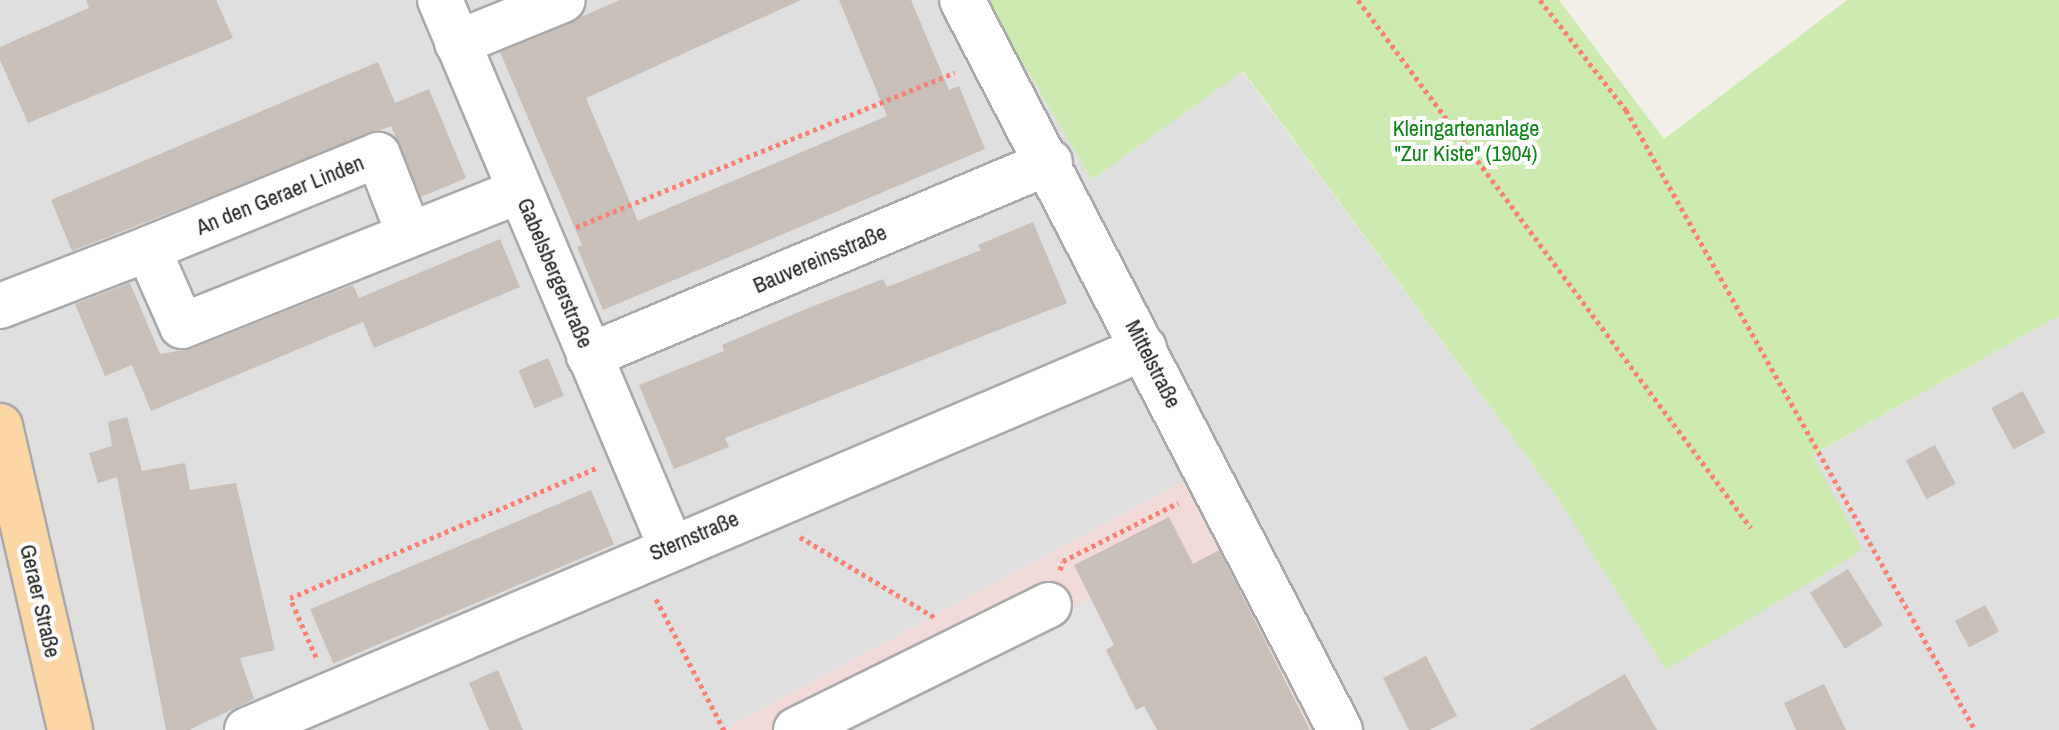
<!DOCTYPE html>
<html>
<head>
<meta charset="utf-8">
<style>
  body { margin:0 }
  #map { position:relative; width:2059px; height:730px; overflow:hidden; background:#f2efe9; font-family:"Archivo Narrow",sans-serif }
  div>[style] { position:absolute }
  .residential>* { inset:0; background:#e0dfdf }
  .commercial>* { inset:0; background:#f2dad9 }
  .grass>* { inset:0; background:#cdebb0 }
  .parking>* { inset:0; background:#e2e2e2 }
  .building>* { inset:0; background:#c7bfb8; transform-origin:0 0 }
  .path>* { height:5px; margin-top:-2.5px; transform-origin:0; background:repeating-linear-gradient(90deg,#fa8072 0 4px,transparent 0 8px) }
  .roads { filter:drop-shadow(2px 0 #a9a9a9) drop-shadow(-2px 0 #a9a9a9) drop-shadow(0 2px #a9a9a9) drop-shadow(0 -2px #a9a9a9) }
  .minor>* { height:44px; margin:-22px; padding:0 22px; transform-origin:22px; border-radius:22px; background:#fff }
  .major>* { height:44px; margin:-22px; padding:0 22px; transform-origin:22px; border-radius:22px; background:#fcd6a4 }
  span { translate:-50% -50%; white-space:nowrap; text-align:center; line-height:1.15; -webkit-text-stroke:8px #fff; paint-order:stroke }
  .park-label { font-size:22px; color:#0c8416 }
  .street-label { font-size:22px; color:#222 }
</style>
</head>
<body>
<div id="map">
  <div class="residential">
    <i style="clip-path:polygon(0 0,986px 0,1092px 180px,1242px 71px,1559px 500px,1666px 670px,1811px 456px,2059px 316px,2059px 730px,0 730px)"></i>
  </div>
  <div class="commercial">
    <i style="clip-path:polygon(1186px 480px,1323px 730px,723px 730px)"></i>
  </div>
  <div class="grass">
    <i style="clip-path:polygon(986px 0,1559px 0,1664px 139px,1847px 0,2059px 0,2059px 316px,1812px 455px,1863px 550px,1666px 670px,1559px 500px,1243px 71px,1092px 180px)"></i>
  </div>
  <div class="parking">
    <i style="clip-path:polygon(1090px 599px,1114px 645px,1106px 650px,1135px 709px,1144px 706px,1157px 730px,831px 730px)"></i>
  </div>
  <div class="building">
    <i style="clip-path:polygon(86px 0,216px 0,233px 38px,28px 123px,0 60px,0 47px,89px 8px)"></i>
    <i style="clip-path:polygon(620px 0,801px 0,586px 98px,638px 221px,887px 116px,839px 0,911px 0,949px 90px,959px 86px,985px 149px,603px 310px,577px 247px,582px 245px,500px 52px)"></i>
    <i style="clip-path:polygon(378px 62px,395px 103px,429px 89px,466px 178px,421px 197px,391px 126px,72px 251px,51px 200px)"></i>
    <i style="clip-path:polygon(1033px 222px,1067px 303px,725px 438px,729px 447px,674px 469px,639px 385px,724px 351px,722px 345px,806px 309px,883px 279px,887px 287px,981px 250px,978px 245px)"></i>
    <i style="clip-path:polygon(500px 239px,520px 287px,374px 348px,363px 322px,151px 411px,132px 365px,105px 376px,75px 304px,130px 283px,160px 354px,191px 349px,353px 285px,359px 298px)"></i>
    <i style="left:548px;top:358px;width:41px;height:32px;rotate:67deg"></i>
    <i style="left:2023px;top:391px;width:47px;height:36px;rotate:62deg"></i>
    <i style="clip-path:polygon(127px 417px,142px 471px,185px 463px,190px 490px,236px 483px,275px 650px,240px 658px,254px 699px,189px 730px,166px 730px,117px 477px,98px 483px,89px 453px,112px 446px,108px 422px)"></i>
    <i style="left:1935px;top:445px;width:44px;height:33px;rotate:62deg"></i>
    <i style="left:591px;top:490px;width:59px;height:305px;rotate:67deg"></i>
    <i style="clip-path:polygon(1169px 517px,1193px 564px,1219px 550px,1310px 730px,1157px 730px,1144px 706px,1136px 710px,1106px 650px,1114px 645px,1074px 565px)"></i>
    <i style="left:1848px;top:569px;width:66px;height:45px;rotate:58deg"></i>
    <i style="left:1985px;top:605px;width:30px;height:34px;rotate:62deg"></i>
    <i style="clip-path:polygon(1426px 656px,1457px 716px,1429px 730px,1409px 730px,1383px 678px)"></i>
    <i style="clip-path:polygon(498px 670px,523px 730px,489px 730px,469px 683px)"></i>
    <i style="clip-path:polygon(1625px 674px,1657px 730px,1529px 730px)"></i>
    <i style="clip-path:polygon(1824px 684px,1846px 730px,1796px 730px,1784px 703px)"></i>
  </div>
  <div class="path">
    <i style="left:1358px;top:0;width:658px;rotate:53.34deg"></i>
    <i style="left:1540px;top:0;width:140px;rotate:52deg"></i>
    <i style="left:1626px;top:110px;width:711px;rotate:60.62deg"></i>
    <i style="left:576px;top:227px;width:409px;rotate:-22.2deg"></i>
    <i style="left:800px;top:537px;width:158px;rotate:30.8deg"></i>
    <i style="left:1060px;top:570px;width:9px;rotate:-72deg"></i>
    <i style="left:1063px;top:561px;width:129px;rotate:-26.8deg"></i>
    <i style="left:656px;top:599px;width:148px;rotate:62.6deg"></i>
    <i style="left:316px;top:657px;width:64px;rotate:-113.8deg"></i>
    <i style="left:290px;top:598px;width:333px;rotate:-23deg"></i>
  </div>
  <div class="roads">
    <div class="minor">
      <i style="left:440px;top:0;width:592px;rotate:67.12deg"></i>
      <i style="left:962px;top:0;width:822px;rotate:62.62deg"></i>
      <i style="left:457px;top:43px;width:114px;rotate:-22.1deg"></i>
      <i style="left:409px;top:234px;width:85px;rotate:-111.4deg"></i>
      <i style="left:378px;top:155px;width:248px;rotate:157.8deg"></i>
      <i style="left:148px;top:249px;width:84px;rotate:66.2deg"></i>
      <i style="left:182px;top:326px;width:364px;rotate:-21.8deg"></i>
      <i style="left:0;top:306px;width:159px;rotate:-21.1deg"></i>
      <i style="left:589px;top:356px;width:500px;rotate:-22.82deg"></i>
      <i style="left:247px;top:730px;width:975px;rotate:-23.07deg"></i>
      <i style="left:796px;top:730px;width:282px;rotate:-26.3deg"></i>
    </div>
    <div class="major">
      <i style="left:0;top:426px;width:312px;rotate:77deg"></i>
    </div>
  </div>
  <div class="park-label">
    <span style="left:1466px;top:141px">Kleingartenanlage<br>"Zur Kiste" (1904)</span>
  </div>
  <div class="street-label">
    <span style="left:280px;top:195px;rotate:-22deg">An den Geraer Linden</span>
    <span style="left:820px;top:259px;rotate:-23deg">Bauvereinsstraße</span>
    <span style="left:555px;top:273px;rotate:67deg">Gabelsbergerstraße</span>
    <span style="left:1153px;top:364px;rotate:63deg">Mittelstraße</span>
    <span style="left:694px;top:536px;rotate:-23deg">Sternstraße</span>
    <span style="left:40px;top:601px;rotate:77deg">Geraer Straße</span>
  </div>
</div>
</body>
</html>
